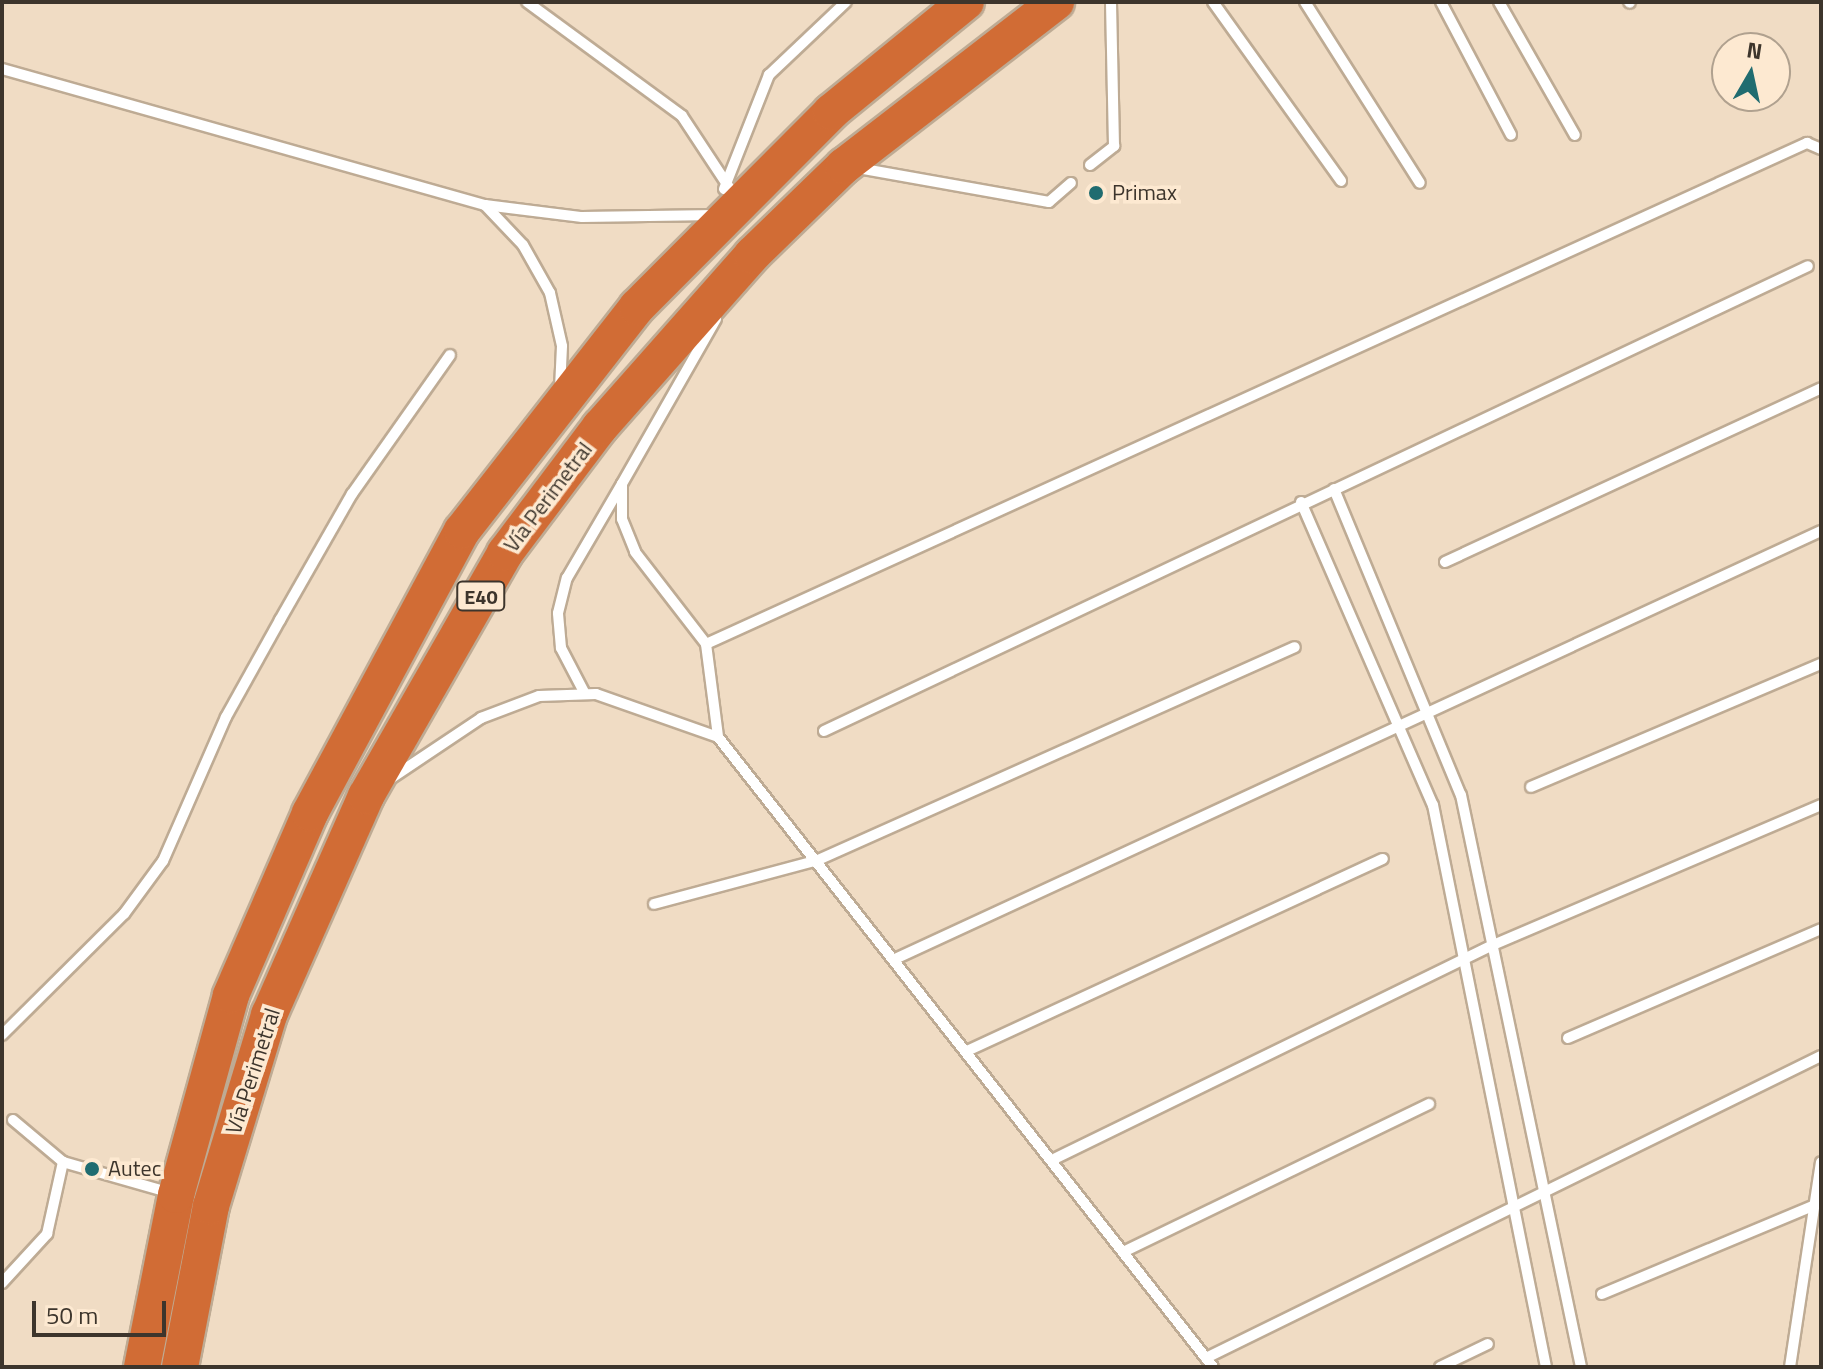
<!DOCTYPE html>
<html>
<head>
<meta charset="utf-8">
<style>
  body { margin:0 }
  #map { position:relative; width:1823px; height:1369px; overflow:hidden; background:#f0dcc4; font-family:"Titillium Web",sans-serif }
  div>[style] { position:absolute }
  .roads { filter:drop-shadow(2px 0 #beab94) drop-shadow(-2px 0 #beab94) drop-shadow(0 2px #beab94) drop-shadow(0 -2px #beab94) }
  .lane>* { height:10px; margin:-5px; padding:0 5px; transform-origin:5px; border-radius:5px; background:#fff }
  .highway>* { height:36px; margin:-18px; padding:0 18px; transform-origin:18px; border-radius:18px; background:#d16c35 }
  .dots>* { width:22px; height:22px; translate:-50% -50%; box-sizing:border-box; border:4px solid #fde9d1; border-radius:50% }
  span { translate:-50% -50%; white-space:nowrap; text-align:center; line-height:1.15; -webkit-text-stroke:7px #fde9d1; paint-order:stroke }
  .shield-label span { padding:2px 6px; background:#fde9d1; border:2px solid; border-radius:6px; -webkit-text-stroke-width:0 }
  .shield-label { font-size:20px; color:#3d352c; font-weight:700 }
  .poi-label { font-size:22px; color:#3d352c }
  .left { translate:0 -50%; text-align:left }
  .street-label { font-size:22px; color:#3d352c }
  .frame { position:absolute; inset:0; border:4px solid #3d352c; pointer-events:none }
  .north { position:absolute; left:1711px; top:32px; width:80px; height:80px; box-sizing:border-box; background:#fde9d1; border:2px solid #b0a18f; border-radius:50%; rotate:9deg; font-size:22px; font-weight:700; line-height:32px; text-align:center; color:#3d352c }
  .north::after { content:''; display:block; margin:auto; width:28px; height:36px; background:#206c70; clip-path:polygon(50% 0,100% 100%,50% 72%,0 100%) }
  .scale { position:absolute; left:32px; top:1301px; width:134px; height:36px; box-sizing:border-box; border:4px solid #3d352c; border-top:0; padding-left:10px; font-size:24px; line-height:28px; white-space:nowrap; color:#3d352c; -webkit-text-stroke:6px #fde9d1; paint-order:stroke }
</style>
</head>
<body>
<div id="map">
  <div class="roads">
    <div class="lane">
      <i style="left:527px;top:2px;width:192px;rotate:36.3deg"></i>
      <i style="left:682px;top:116px;width:98px;rotate:56.6deg"></i>
      <i style="left:1213px;top:2px;width:220px;rotate:54.4deg"></i>
      <i style="left:1305px;top:2px;width:214px;rotate:57.6deg"></i>
      <i style="left:1441px;top:2px;width:150px;rotate:62.2deg"></i>
      <i style="left:1499px;top:2px;width:153px;rotate:60.3deg"></i>
      <i style="left:1629px;top:2px;width:1px;rotate:45deg"></i>
      <i style="left:2px;top:69px;width:502px;rotate:15.73deg"></i>
      <i style="left:485px;top:205px;width:98px;rotate:7.1deg"></i>
      <i style="left:582px;top:217px;width:134px;rotate:-0.9deg"></i>
      <i style="left:1090px;top:165px;width:31px;rotate:-38deg"></i>
      <i style="left:1114px;top:146px;width:144px;rotate:-91.2deg"></i>
      <i style="left:858px;top:168px;width:194px;rotate:10.1deg"></i>
      <i style="left:1049px;top:202px;width:29px;rotate:-41deg"></i>
      <i style="left:724px;top:189px;width:123px;rotate:-68.5deg"></i>
      <i style="left:769px;top:75px;width:106px;rotate:-43.5deg"></i>
      <i style="left:485px;top:205px;width:55px;rotate:46.5deg"></i>
      <i style="left:523px;top:245px;width:55px;rotate:60.6deg"></i>
      <i style="left:550px;top:293px;width:54px;rotate:77.2deg"></i>
      <i style="left:562px;top:346px;width:42px;rotate:92.7deg"></i>
      <i style="left:716px;top:319px;width:190px;rotate:119.7deg"></i>
      <i style="left:622px;top:484px;width:35px;rotate:90deg"></i>
      <i style="left:622px;top:519px;width:35px;rotate:68deg"></i>
      <i style="left:635px;top:552px;width:116px;rotate:52.3deg"></i>
      <i style="left:706px;top:644px;width:94px;rotate:82.6deg"></i>
      <i style="left:718px;top:737px;width:801px;rotate:51.84deg"></i>
      <i style="left:1334px;top:489px;width:331px;rotate:67.5deg"></i>
      <i style="left:1461px;top:795px;width:584px;rotate:78.15deg"></i>
      <i style="left:1301px;top:502px;width:331px;rotate:66.5deg"></i>
      <i style="left:1433px;top:805px;width:573px;rotate:78.63deg"></i>
      <i style="left:1445px;top:562px;width:414px;rotate:-24.8deg"></i>
      <i style="left:706px;top:644px;width:1210px;rotate:-24.47deg"></i>
      <i style="left:1807px;top:143px;width:15px;rotate:23deg"></i>
      <i style="left:584px;top:692px;width:50px;rotate:-117.6deg"></i>
      <i style="left:561px;top:648px;width:35px;rotate:-95deg"></i>
      <i style="left:558px;top:613px;width:36px;rotate:-76deg"></i>
      <i style="left:567px;top:578px;width:109px;rotate:-59.7deg"></i>
      <i style="left:824px;top:731px;width:1088px;rotate:-25.29deg"></i>
      <i style="left:390px;top:779px;width:110px;rotate:-33.8deg"></i>
      <i style="left:481px;top:718px;width:62px;rotate:-20.8deg"></i>
      <i style="left:539px;top:696px;width:57px;rotate:-2deg"></i>
      <i style="left:596px;top:694px;width:129px;rotate:19.4deg"></i>
      <i style="left:1531px;top:787px;width:315px;rotate:-23deg"></i>
      <i style="left:654px;top:904px;width:170px;rotate:-15deg"></i>
      <i style="left:818px;top:860px;width:522px;rotate:-24.06deg"></i>
      <i style="left:895px;top:959px;width:1020px;rotate:-24.81deg"></i>
      <i style="left:2px;top:1035px;width:172px;rotate:-44.8deg"></i>
      <i style="left:124px;top:914px;width:66px;rotate:-53.7deg"></i>
      <i style="left:163px;top:861px;width:157px;rotate:-66.4deg"></i>
      <i style="left:226px;top:717px;width:111px;rotate:-60.9deg"></i>
      <i style="left:280px;top:620px;width:145px;rotate:-60.3deg"></i>
      <i style="left:352px;top:494px;width:170px;rotate:-54.8deg"></i>
      <i style="left:1568px;top:1038px;width:275px;rotate:-23.3deg"></i>
      <i style="left:967px;top:1051px;width:458px;rotate:-24.8deg"></i>
      <i style="left:13px;top:1120px;width:65px;rotate:40deg"></i>
      <i style="left:1052px;top:1160px;width:491px;rotate:-26deg"></i>
      <i style="left:1493px;top:945px;width:357px;rotate:-23.1deg"></i>
      <i style="left:1123px;top:1252px;width:340px;rotate:-25.8deg"></i>
      <i style="left:2px;top:1283px;width:67px;rotate:-47.4deg"></i>
      <i style="left:47px;top:1234px;width:74px;rotate:-77.5deg"></i>
      <i style="left:63px;top:1162px;width:112px;rotate:16deg"></i>
      <i style="left:1602px;top:1294px;width:228px;rotate:-22.7deg"></i>
      <i style="left:1206px;top:1358px;width:685px;rotate:-26.15deg"></i>
      <i style="left:1440px;top:1367px;width:53px;rotate:-25.6deg"></i>
      <i style="left:1790px;top:1367px;width:207px;rotate:-81.4deg"></i>
    </div>
    <div class="highway">
      <i style="left:142px;top:1367px;width:175px;rotate:-78.8deg"></i>
      <i style="left:176px;top:1195px;width:207px;rotate:-74.6deg"></i>
      <i style="left:231px;top:995px;width:198px;rotate:-66.5deg"></i>
      <i style="left:310px;top:813px;width:320px;rotate:-61.7deg"></i>
      <i style="left:462px;top:531px;width:284px;rotate:-52deg"></i>
      <i style="left:637px;top:307px;width:275px;rotate:-45.1deg"></i>
      <i style="left:831px;top:112px;width:174px;rotate:-39.2deg"></i>
      <i style="left:180px;top:1367px;width:164px;rotate:-79.1deg"></i>
      <i style="left:211px;top:1206px;width:200px;rotate:-73.1deg"></i>
      <i style="left:269px;top:1015px;width:240px;rotate:-66.1deg"></i>
      <i style="left:366px;top:796px;width:280px;rotate:-60.2deg"></i>
      <i style="left:505px;top:553px;width:158px;rotate:-53deg"></i>
      <i style="left:600px;top:427px;width:230px;rotate:-48.5deg"></i>
      <i style="left:752px;top:255px;width:128px;rotate:-44.1deg"></i>
      <i style="left:844px;top:166px;width:268px;rotate:-37.7deg"></i>
    </div>
  </div>
  <div class="dots">
    <i style="left:1096px;top:193px;background:#206c70"></i>
    <i style="left:92px;top:1169px;background:#206c70"></i>
  </div>
  <div class="shield-label">
    <span style="left:481px;top:596px">E40</span>
  </div>
  <div class="poi-label">
    <span class="left" style="left:1112px;top:193px">Primax</span>
    <span class="left" style="left:108px;top:1169px">Autec</span>
  </div>
  <div class="street-label">
    <span style="left:548px;top:497px;rotate:-53deg">Vía Perimetral</span>
    <span style="left:253px;top:1071px;rotate:-72deg">Vía Perimetral</span>
  </div>
  <div class="frame"></div>
  <div class="north">N</div>
  <div class="scale">50 m</div>
</div>
</body>
</html>
